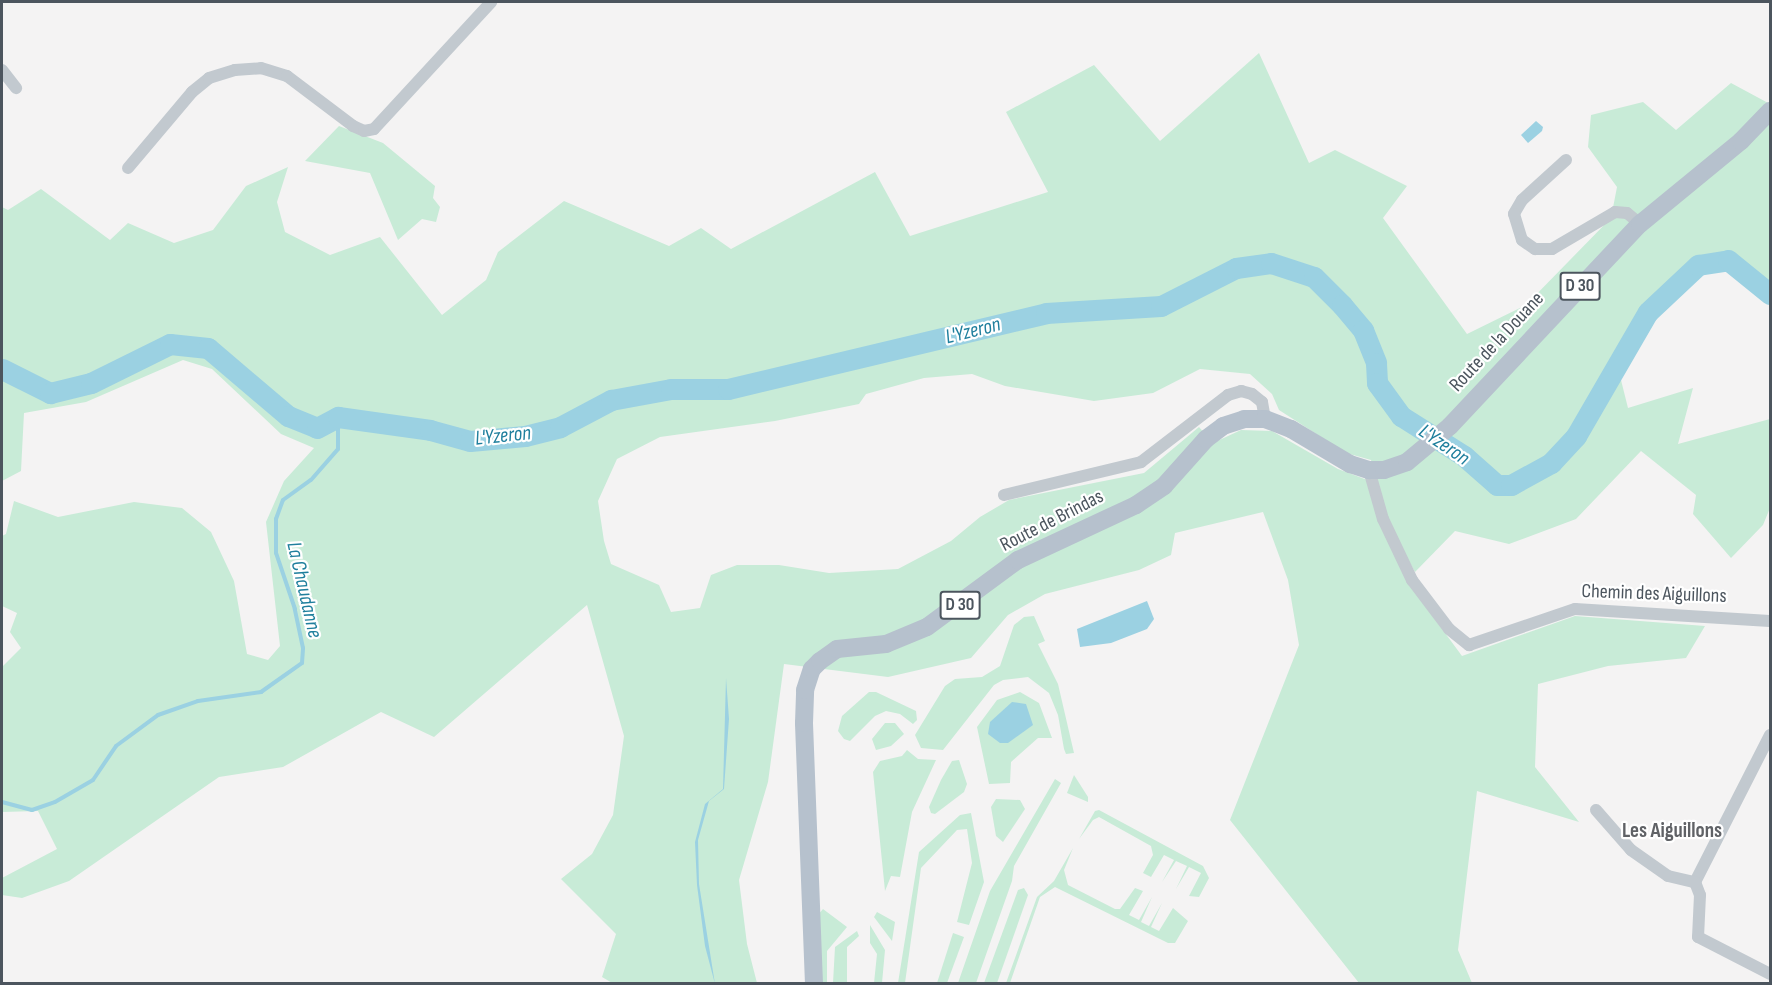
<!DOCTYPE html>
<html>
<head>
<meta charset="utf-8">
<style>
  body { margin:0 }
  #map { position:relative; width:1772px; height:985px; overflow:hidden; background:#f4f3f3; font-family:"Sofia Sans Condensed",sans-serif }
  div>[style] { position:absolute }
  .green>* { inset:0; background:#c8ebd7 }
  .water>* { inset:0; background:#9bd1e2 }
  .stream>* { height:4px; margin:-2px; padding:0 2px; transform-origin:2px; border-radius:2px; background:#9bd1e2 }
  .river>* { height:21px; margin:-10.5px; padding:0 10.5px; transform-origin:10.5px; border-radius:10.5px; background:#9bd1e2 }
  .minor>* { height:12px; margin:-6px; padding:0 6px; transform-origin:6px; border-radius:6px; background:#c2c9cf }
  .primary>* { height:18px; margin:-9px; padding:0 9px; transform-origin:9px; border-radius:9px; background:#b6c1cd }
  span { translate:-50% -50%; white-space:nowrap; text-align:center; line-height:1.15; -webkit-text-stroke:4.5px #fff; paint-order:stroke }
  .shield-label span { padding:2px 4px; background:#fff; border:2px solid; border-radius:4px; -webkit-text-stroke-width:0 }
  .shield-label { font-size:18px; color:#4c555e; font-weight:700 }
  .street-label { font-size:20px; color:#4c555e }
  .water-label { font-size:21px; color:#1f7f9d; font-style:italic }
  .neighbourhood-label { font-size:21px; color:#606266; font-weight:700 }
  .frame { position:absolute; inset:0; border:3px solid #4c555e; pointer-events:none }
</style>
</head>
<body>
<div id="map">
  <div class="green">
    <i style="clip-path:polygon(1259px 53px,1309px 163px,1335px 150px,1407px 186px,1383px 218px,1467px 334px,1526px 305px,1611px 218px,1617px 187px,1588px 147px,1591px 115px,1643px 102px,1676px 130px,1731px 83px,1770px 104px,1770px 306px,1727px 266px,1701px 269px,1655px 313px,1619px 372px,1628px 408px,1693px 388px,1678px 444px,1770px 419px,1770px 508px,1763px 525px,1731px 558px,1693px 514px,1696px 495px,1641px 451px,1576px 519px,1509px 544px,1455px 531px,1415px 572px,1385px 518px,1371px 460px,1346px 453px,1279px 410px,1272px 394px,1250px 374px,1200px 369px,1153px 393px,1094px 401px,1005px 386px,972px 374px,924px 378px,866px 394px,859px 404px,775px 421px,660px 437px,617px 459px,598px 501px,604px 541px,611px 564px,659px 585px,671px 612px,700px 608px,711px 575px,737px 565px,779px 565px,829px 573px,898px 569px,951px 541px,980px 517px,1009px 500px,1144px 473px,1199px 427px,1213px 443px,1241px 430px,1272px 431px,1338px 469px,1370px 481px,1406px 580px,1462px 656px,1575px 616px,1705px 626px,1686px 658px,1608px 666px,1538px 684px,1535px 767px,1579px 822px,1477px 791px,1458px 950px,1472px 983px,1359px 983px,1230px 820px,1299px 645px,1288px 580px,1263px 512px,1175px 533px,1171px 555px,1139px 570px,1045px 594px,1008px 615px,971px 658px,888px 677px,784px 664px,768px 782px,739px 880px,747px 944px,757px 983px,614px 984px,602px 977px,616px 934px,561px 879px,592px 854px,613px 815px,624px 736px,587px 605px,434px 737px,381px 712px,283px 767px,219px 777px,69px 881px,22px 898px,2px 895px,2px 878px,57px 849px,38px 811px,2px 812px,2px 667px,21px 648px,10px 632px,17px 613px,2px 606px,2px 536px,6px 534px,14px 501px,58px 517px,134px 502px,182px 508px,211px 532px,234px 581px,247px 654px,268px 660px,280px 646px,266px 522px,284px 481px,314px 448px,281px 434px,212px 369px,183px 360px,86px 402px,24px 413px,21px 471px,2px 481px,2px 207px,8px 210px,41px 189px,110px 240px,128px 223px,174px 243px,213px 230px,246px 186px,288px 167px,277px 202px,285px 232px,330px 255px,380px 237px,442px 315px,486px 280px,498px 252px,564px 201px,669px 246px,701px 228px,731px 249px,875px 172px,910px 236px,1048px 192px,1006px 112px,1094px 65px,1160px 141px)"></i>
    <i style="clip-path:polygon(339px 126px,383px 143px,435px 186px,433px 198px,440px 207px,436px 222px,422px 219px,398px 240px,370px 173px,305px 161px)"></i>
    <i style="clip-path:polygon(1034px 616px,1045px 641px,1038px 644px,1058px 684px,1074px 753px,1066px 754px,1064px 749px,1058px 715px,1049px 693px,1028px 677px,1003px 680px,994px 685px,943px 750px,921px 748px,915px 735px,945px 686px,955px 679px,982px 677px,1000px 666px,1014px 625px,1024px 617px)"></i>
    <i style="clip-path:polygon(869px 692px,876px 692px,916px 711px,917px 720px,913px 724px,900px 714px,886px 711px,875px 716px,850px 741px,844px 739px,838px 731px,842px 716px)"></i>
    <i style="clip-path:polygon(1020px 692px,1039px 703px,1052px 738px,1038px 738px,1011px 762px,1010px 783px,989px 784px,977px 727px,997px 700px)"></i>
    <i style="clip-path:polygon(885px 723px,895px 723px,904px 734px,891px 746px,876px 750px,872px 739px)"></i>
    <i style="clip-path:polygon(907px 750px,918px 759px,936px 760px,912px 812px,900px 877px,891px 876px,885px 891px,873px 772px,880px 761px,902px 756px)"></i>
    <i style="clip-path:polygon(959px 760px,967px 784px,964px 792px,935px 814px,931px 813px,929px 807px,941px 780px,952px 761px)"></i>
    <i style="clip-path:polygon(1074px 775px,1088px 797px,1088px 802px,1067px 793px)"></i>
    <i style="clip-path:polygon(1055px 779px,1061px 783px,1014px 866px,1012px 881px,976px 983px,958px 983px,990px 891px)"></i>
    <i style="clip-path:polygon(996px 799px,1020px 800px,1025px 809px,1003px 842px,996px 836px,991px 807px)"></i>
    <i style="clip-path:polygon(1099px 810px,1203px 866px,1209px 878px,1199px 897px,1189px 896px,1201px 873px,1189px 867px,1176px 889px,1187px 866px,1176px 861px,1162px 882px,1174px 860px,1164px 855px,1151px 877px,1143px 873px,1153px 855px,1151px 846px,1099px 817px,1093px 820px,1079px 839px,1095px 811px)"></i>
    <i style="clip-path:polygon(971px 813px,984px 882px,969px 925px,957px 922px,972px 863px,967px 829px,957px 830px,921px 868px,905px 983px,898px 983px,919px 852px,960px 815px)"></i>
    <i style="clip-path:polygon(1073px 848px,1064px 870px,1068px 885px,1115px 909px,1120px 909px,1135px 888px,1143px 891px,1129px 915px,1139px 920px,1152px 897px,1141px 922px,1149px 926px,1162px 903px,1151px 927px,1159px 931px,1173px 908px,1188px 921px,1175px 943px,1168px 943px,1055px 887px,1040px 897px,1010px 983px,1006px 983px,1037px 897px,1054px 881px)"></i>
    <i style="clip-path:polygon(1024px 888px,1028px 895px,997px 983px,984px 983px,1018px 890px)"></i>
    <i style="clip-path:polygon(823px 909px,847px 927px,827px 951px,827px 983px,820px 983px,817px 916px)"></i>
    <i style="clip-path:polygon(877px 912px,895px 922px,892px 941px,874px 917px)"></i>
    <i style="clip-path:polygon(870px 925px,885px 950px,882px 983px,874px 983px,877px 954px,870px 943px)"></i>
    <i style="clip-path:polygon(857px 931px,859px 936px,847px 947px,847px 983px,833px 983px,835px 947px)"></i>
    <i style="clip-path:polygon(953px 933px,964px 937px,947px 983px,937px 983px)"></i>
  </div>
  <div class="water">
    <i style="clip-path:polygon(1536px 121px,1543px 127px,1542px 131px,1528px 143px,1521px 135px)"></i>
    <i style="clip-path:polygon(1147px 601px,1154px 619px,1147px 629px,1111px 643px,1080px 647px,1077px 629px)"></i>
    <i style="clip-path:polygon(726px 678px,729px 719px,724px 789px,709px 801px,698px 840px,699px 884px,715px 984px,705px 946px,697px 885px,695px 842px,705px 804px,723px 789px)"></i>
    <i style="clip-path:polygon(1012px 702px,1026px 704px,1033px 725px,1008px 743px,1000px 743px,988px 734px,990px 722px)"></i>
  </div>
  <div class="stream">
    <i style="left:2px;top:802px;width:31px;rotate:15deg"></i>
    <i style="left:32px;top:810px;width:24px;rotate:-19deg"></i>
    <i style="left:55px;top:802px;width:44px;rotate:-30.1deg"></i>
    <i style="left:93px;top:780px;width:41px;rotate:-55.9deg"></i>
    <i style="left:116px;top:746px;width:52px;rotate:-36.4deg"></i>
    <i style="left:158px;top:715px;width:42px;rotate:-19.3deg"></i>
    <i style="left:198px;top:701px;width:64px;rotate:-8.1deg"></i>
    <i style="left:261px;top:692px;width:50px;rotate:-35.3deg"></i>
    <i style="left:302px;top:663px;width:15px;rotate:-86deg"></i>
    <i style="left:303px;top:648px;width:40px;rotate:-102deg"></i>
    <i style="left:295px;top:609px;width:59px;rotate:-108.7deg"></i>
    <i style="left:276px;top:553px;width:34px;rotate:-90deg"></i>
    <i style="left:276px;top:519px;width:20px;rotate:-70deg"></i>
    <i style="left:283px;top:500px;width:34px;rotate:-36deg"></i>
    <i style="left:311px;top:480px;width:41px;rotate:-48.9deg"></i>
    <i style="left:338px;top:449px;width:32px;rotate:-90deg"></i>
  </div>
  <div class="river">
    <i style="left:2px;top:369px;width:54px;rotate:26.6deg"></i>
    <i style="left:50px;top:393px;width:42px;rotate:-13.7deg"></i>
    <i style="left:91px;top:383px;width:88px;rotate:-26.3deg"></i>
    <i style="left:170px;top:344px;width:38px;rotate:6deg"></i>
    <i style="left:208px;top:348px;width:105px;rotate:40.4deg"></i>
    <i style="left:288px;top:416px;width:31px;rotate:22deg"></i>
    <i style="left:317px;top:428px;width:24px;rotate:-28deg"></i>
    <i style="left:338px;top:417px;width:93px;rotate:8deg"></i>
    <i style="left:430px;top:430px;width:41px;rotate:15.4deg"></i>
    <i style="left:470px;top:441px;width:55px;rotate:-5.2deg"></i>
    <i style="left:525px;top:436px;width:36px;rotate:-14deg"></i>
    <i style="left:560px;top:427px;width:58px;rotate:-27.9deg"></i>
    <i style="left:611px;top:400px;width:61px;rotate:-10.4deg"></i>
    <i style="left:671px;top:389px;width:57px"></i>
    <i style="left:728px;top:389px;width:327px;rotate:-13.4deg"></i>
    <i style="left:1046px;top:313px;width:115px;rotate:-3.5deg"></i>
    <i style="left:1161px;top:306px;width:84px;rotate:-26.9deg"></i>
    <i style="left:1236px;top:268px;width:35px;rotate:-8deg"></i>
    <i style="left:1271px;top:263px;width:45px;rotate:18deg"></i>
    <i style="left:1314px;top:277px;width:40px;rotate:45deg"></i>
    <i style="left:1342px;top:305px;width:33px;rotate:50deg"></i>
    <i style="left:1363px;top:330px;width:35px;rotate:68deg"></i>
    <i style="left:1376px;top:363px;width:20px;rotate:87deg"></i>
    <i style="left:1377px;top:383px;width:41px;rotate:54deg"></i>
    <i style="left:1401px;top:416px;width:75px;rotate:32.4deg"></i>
    <i style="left:1464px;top:456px;width:44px;rotate:41.3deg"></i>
    <i style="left:1497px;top:485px;width:14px"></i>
    <i style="left:1511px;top:485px;width:46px;rotate:-28.8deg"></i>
    <i style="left:1551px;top:463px;width:37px;rotate:-47deg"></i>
    <i style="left:1576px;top:436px;width:143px;rotate:-59.9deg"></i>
    <i style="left:1648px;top:312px;width:69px;rotate:-43.2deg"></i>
    <i style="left:1698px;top:265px;width:30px;rotate:-9deg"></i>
    <i style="left:1728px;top:260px;width:54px;rotate:39deg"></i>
  </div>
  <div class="minor">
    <i style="left:2px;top:70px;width:23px;rotate:52deg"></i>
    <i style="left:1566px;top:160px;width:59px;rotate:137.7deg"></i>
    <i style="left:1522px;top:200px;width:16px;rotate:120deg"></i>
    <i style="left:1514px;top:214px;width:27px;rotate:73deg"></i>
    <i style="left:1522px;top:240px;width:16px;rotate:35deg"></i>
    <i style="left:1535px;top:249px;width:17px"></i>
    <i style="left:1552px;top:249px;width:73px;rotate:-30.4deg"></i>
    <i style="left:1615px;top:212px;width:12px;rotate:5deg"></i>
    <i style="left:1627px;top:213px;width:17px;rotate:40deg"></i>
    <i style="left:128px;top:168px;width:99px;rotate:-49.9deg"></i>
    <i style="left:192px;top:92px;width:22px;rotate:-39deg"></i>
    <i style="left:209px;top:78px;width:27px;rotate:-17deg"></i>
    <i style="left:235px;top:70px;width:26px;rotate:-4deg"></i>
    <i style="left:261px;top:68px;width:27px;rotate:17deg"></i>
    <i style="left:287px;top:76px;width:83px;rotate:37.1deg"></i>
    <i style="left:353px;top:126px;width:12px;rotate:24deg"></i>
    <i style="left:364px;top:131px;width:10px;rotate:-11deg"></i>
    <i style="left:374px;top:129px;width:173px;rotate:-47.3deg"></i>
    <i style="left:1369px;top:470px;width:51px;rotate:74.1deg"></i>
    <i style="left:1383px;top:519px;width:68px;rotate:64.6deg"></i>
    <i style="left:1412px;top:580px;width:61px;rotate:52.9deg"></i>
    <i style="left:1449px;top:629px;width:26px;rotate:39deg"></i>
    <i style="left:1469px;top:645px;width:112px;rotate:-18.8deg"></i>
    <i style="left:1575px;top:609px;width:195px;rotate:3.5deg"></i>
    <i style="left:1004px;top:495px;width:141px;rotate:-13.5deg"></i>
    <i style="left:1141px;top:462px;width:110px;rotate:-37.6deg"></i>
    <i style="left:1228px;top:395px;width:14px;rotate:-17deg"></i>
    <i style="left:1241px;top:391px;width:11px;rotate:15deg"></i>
    <i style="left:1252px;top:394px;width:13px;rotate:39deg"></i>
    <i style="left:1262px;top:402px;width:17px;rotate:80deg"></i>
    <i style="left:1770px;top:735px;width:165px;rotate:117deg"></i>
    <i style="left:1695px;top:882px;width:14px;rotate:69deg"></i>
    <i style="left:1700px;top:895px;width:42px;rotate:92.7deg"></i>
    <i style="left:1698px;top:937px;width:81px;rotate:27.2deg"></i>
    <i style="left:1596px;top:810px;width:53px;rotate:48.8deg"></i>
    <i style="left:1631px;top:850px;width:45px;rotate:35.1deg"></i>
    <i style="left:1668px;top:876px;width:28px;rotate:13deg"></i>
  </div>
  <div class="primary">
    <i style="left:814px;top:984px;width:261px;rotate:-92.2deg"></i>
    <i style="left:804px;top:723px;width:33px;rotate:-88deg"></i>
    <i style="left:805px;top:690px;width:22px;rotate:-72deg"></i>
    <i style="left:812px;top:669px;width:11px;rotate:-45deg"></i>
    <i style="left:820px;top:661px;width:21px;rotate:-35deg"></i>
    <i style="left:837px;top:649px;width:49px;rotate:-5.8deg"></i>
    <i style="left:886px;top:644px;width:44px;rotate:-22.5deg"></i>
    <i style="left:927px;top:627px;width:113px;rotate:-36.4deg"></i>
    <i style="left:1018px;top:560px;width:130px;rotate:-25deg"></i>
    <i style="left:1136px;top:505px;width:34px;rotate:-34deg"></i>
    <i style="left:1164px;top:486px;width:63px;rotate:-48.2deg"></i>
    <i style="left:1206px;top:439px;width:21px;rotate:-37deg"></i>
    <i style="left:1223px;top:426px;width:22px;rotate:-18deg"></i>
    <i style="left:1244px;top:419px;width:21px"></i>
    <i style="left:1265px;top:419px;width:28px;rotate:21deg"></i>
    <i style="left:1291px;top:429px;width:69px;rotate:30.7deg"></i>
    <i style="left:1350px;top:464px;width:20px;rotate:18deg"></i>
    <i style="left:1369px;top:470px;width:15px"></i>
    <i style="left:1384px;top:470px;width:24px;rotate:-19deg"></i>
    <i style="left:1407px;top:462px;width:56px;rotate:-39.9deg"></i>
    <i style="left:1450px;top:426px;width:277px;rotate:-46.8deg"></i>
    <i style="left:1640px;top:224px;width:131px;rotate:-39.4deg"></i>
    <i style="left:1741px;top:141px;width:42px;rotate:-46deg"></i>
  </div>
  <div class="shield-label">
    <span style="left:1580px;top:286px">D 30</span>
    <span style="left:960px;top:605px">D 30</span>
  </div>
  <div class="street-label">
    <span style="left:1497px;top:342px;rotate:-47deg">Route de la Douane</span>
    <span style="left:1052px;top:521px;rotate:-27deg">Route de Brindas</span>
    <span style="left:1654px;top:594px;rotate:2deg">Chemin des Aiguillons</span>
  </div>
  <div class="water-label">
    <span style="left:973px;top:331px;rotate:-14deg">L'Yzeron</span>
    <span style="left:503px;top:436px;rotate:-6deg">L'Yzeron</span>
    <span style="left:1444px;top:445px;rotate:34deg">L'Yzeron</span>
    <span style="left:304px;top:590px;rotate:77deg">La Chaudanne</span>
  </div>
  <div class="neighbourhood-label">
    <span style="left:1672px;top:831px">Les Aiguillons</span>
  </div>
  <div class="frame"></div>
</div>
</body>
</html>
